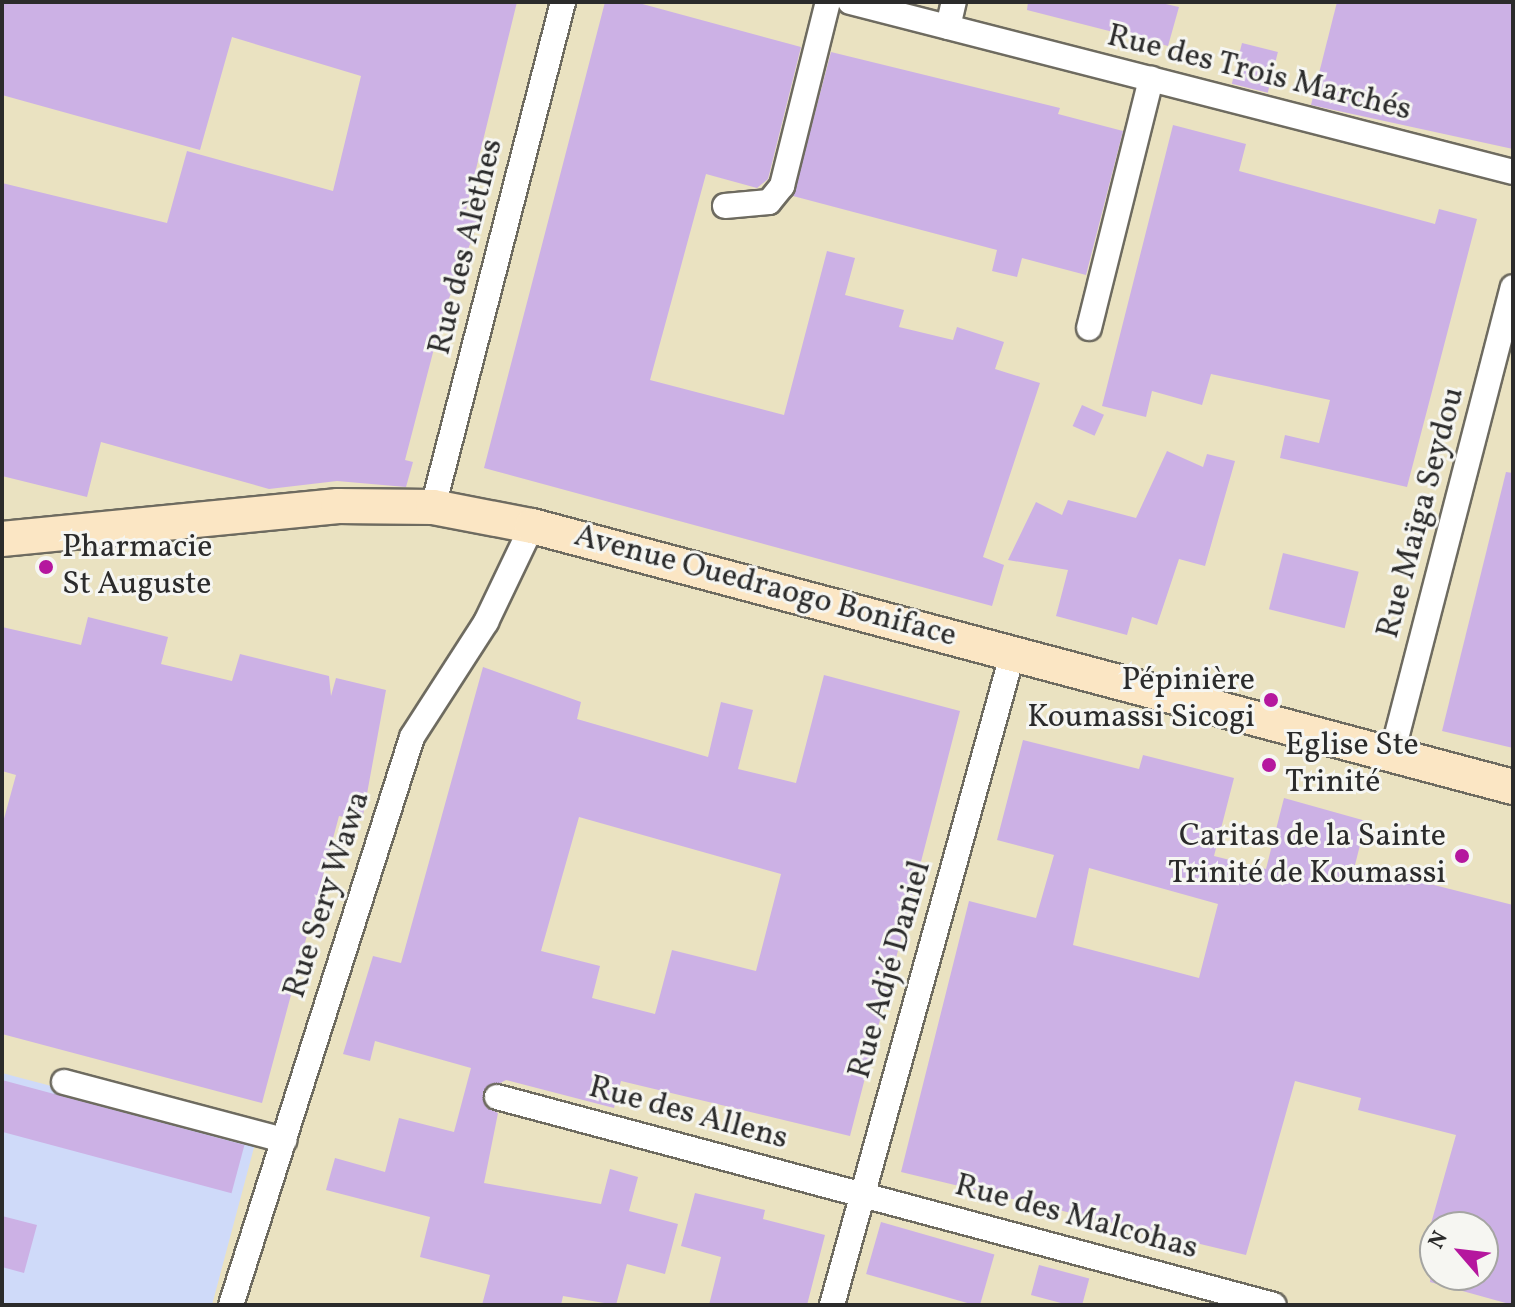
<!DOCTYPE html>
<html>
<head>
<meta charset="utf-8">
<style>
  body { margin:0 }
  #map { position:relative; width:1515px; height:1307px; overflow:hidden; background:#eae2c1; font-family:Vollkorn,serif }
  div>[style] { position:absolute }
  .built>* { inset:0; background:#cfdaf9 }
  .building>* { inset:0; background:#ccb1e5; transform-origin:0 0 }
  .roads { filter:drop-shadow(2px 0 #6e6b60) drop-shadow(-2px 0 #6e6b60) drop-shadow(0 2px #6e6b60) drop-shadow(0 -2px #6e6b60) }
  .street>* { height:24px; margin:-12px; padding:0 12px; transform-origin:12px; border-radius:12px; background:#fff }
  .secondary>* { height:34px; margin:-17px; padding:0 17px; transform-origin:17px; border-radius:17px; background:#fbe6c4 }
  .dots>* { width:22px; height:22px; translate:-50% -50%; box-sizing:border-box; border:4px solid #f6f6f2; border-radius:50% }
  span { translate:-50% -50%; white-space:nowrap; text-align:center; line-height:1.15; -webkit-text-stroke:6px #f6f6f2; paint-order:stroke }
  .street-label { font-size:32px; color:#2b2b2b }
  .poi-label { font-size:32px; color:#2b2b2b }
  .left { translate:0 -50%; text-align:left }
  .right { translate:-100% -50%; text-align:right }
  .frame { position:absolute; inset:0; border:4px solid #2b2b2b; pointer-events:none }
  .north { position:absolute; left:1419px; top:1211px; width:80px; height:80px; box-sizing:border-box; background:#f6f6f2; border:2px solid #a5a5a2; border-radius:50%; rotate:298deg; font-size:22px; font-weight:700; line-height:32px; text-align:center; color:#2b2b2b }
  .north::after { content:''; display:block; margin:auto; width:28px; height:36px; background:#b5179e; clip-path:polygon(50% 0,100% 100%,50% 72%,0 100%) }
</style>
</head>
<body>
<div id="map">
  <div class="built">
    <i style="clip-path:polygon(2px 1073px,256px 1140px,212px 1305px,2px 1305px)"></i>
  </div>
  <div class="building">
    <i style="clip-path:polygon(2px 2px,517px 2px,464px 218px,479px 221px,443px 314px,405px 460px,413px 462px,406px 487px,337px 481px,269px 489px,101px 442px,87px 497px,2px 476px,2px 183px,167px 223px,187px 151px,333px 191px,361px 76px,232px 37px,200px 150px,2px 95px)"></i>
    <i style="clip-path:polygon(605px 2px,635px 2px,801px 47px,768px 179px,757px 188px,706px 174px,650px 380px,784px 415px,827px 251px,855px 258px,845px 295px,904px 310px,899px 327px,953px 340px,957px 327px,1004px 342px,995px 369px,1040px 383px,983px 557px,1004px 565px,992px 606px,484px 468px)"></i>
    <i style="clip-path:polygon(1028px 2px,1157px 2px,1179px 7px,1168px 46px,1027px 10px)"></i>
    <i style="clip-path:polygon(1337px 2px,1513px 2px,1513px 149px,1311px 105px)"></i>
    <i style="left:1242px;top:43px;width:37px;height:42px;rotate:14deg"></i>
    <i style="clip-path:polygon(831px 52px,1060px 108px,1058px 114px,1123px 131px,1086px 275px,1022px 258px,1017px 277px,992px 271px,997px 250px,793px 196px)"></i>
    <i style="clip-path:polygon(1173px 125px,1246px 144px,1239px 171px,1435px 224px,1439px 209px,1477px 219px,1407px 487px,1280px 458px,1285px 435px,1319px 443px,1330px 400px,1211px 374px,1202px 405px,1152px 391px,1146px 417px,1102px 406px)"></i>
    <i style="left:1082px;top:405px;width:24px;height:23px;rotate:24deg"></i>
    <i style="clip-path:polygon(1167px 451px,1203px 467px,1207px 454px,1235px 461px,1205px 566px,1179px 559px,1157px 625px,1132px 617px,1127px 635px,1056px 616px,1068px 570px,1008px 560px,1036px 502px,1062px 515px,1068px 500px,1136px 518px)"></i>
    <i style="clip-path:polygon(1506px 472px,1513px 473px,1513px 748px,1442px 731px)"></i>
    <i style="left:1283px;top:553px;width:78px;height:58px;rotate:14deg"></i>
    <i style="clip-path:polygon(88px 617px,168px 637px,161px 664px,232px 681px,240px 654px,329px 676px,331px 696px,336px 678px,386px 690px,362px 821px,339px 816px,262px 1103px,2px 1034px,2px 826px,16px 775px,2px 771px,2px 627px,81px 645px)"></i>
    <i style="clip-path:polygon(evenodd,483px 667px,581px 702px,577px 719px,708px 757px,721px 702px,753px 710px,738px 769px,796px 783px,824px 675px,960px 711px,850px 1136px,621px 1081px,614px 1108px,506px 1080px,483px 1092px,486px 1107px,498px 1113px,484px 1183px,601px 1204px,610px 1169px,638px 1177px,629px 1211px,678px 1224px,665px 1274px,627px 1264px,616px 1305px,563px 1296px,561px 1305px,482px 1305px,490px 1275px,420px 1257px,430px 1217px,326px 1190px,335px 1158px,385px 1172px,399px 1118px,454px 1132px,471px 1068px,375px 1041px,370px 1061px,343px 1054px,373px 956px,401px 963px,483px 667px,579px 817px,781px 874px,756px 971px,672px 950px,655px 1014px,592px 998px,600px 966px,541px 951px,579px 817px)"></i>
    <i style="clip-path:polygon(evenodd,1023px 740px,1139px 769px,1143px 755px,1234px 778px,1214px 856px,1266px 869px,1284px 798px,1366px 821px,1355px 865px,1513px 905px,1513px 1305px,1430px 1282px,1431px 1275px,1483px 1275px,1483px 1227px,1430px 1227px,1456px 1135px,1358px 1110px,1361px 1098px,1295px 1081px,1246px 1255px,901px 1172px,969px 901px,1036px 918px,1054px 855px,997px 840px,1023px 740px,1089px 868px,1218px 904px,1199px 978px,1073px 945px,1089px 868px)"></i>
    <i style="left:2px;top:1080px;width:251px;height:50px;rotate:15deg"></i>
    <i style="clip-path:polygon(695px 1193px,765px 1210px,763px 1219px,825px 1235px,807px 1305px,709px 1305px,721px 1257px,681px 1246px)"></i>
    <i style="clip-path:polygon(2px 1216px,37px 1225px,24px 1273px,2px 1267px)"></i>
    <i style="left:881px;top:1222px;width:118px;height:54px;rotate:16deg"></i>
    <i style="left:1039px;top:1265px;width:52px;height:31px;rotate:15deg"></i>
  </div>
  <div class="roads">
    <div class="street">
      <i style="left:850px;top:2px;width:684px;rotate:14.38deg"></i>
      <i style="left:948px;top:27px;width:26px;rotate:-77deg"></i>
      <i style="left:725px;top:206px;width:44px;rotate:-5.2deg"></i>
      <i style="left:769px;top:202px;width:21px;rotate:-51deg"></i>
      <i style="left:782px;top:186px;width:190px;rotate:-76deg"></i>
      <i style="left:1089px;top:328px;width:257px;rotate:-76deg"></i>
      <i style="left:433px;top:507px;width:521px;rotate:-75.56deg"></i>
      <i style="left:1392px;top:754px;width:482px;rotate:-75.5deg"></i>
      <i style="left:64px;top:1082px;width:228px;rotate:14.8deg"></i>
      <i style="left:497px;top:1097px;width:804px;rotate:14.99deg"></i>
      <i style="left:231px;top:1305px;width:596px;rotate:-72.32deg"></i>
      <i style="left:412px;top:737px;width:137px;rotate:-57.2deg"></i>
      <i style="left:486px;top:622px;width:106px;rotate:-64.4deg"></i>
      <i style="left:832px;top:1305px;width:678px;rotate:-74.51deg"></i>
    </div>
    <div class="secondary">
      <i style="left:2px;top:539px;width:338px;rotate:-5.6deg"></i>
      <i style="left:338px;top:506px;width:95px;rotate:0.6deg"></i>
      <i style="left:433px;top:507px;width:101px;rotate:10.9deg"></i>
      <i style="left:532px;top:526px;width:1015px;rotate:14.9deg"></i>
    </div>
  </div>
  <div class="dots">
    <i style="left:46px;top:567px;background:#b5179e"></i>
    <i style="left:1271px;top:700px;background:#b5179e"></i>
    <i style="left:1269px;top:765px;background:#b5179e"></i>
    <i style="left:1462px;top:856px;background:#b5179e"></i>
  </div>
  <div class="street-label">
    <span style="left:1259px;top:74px;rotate:14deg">Rue des Trois Marchés</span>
    <span style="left:467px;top:247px;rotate:-76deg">Rue des Alèthes</span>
    <span style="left:1422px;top:513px;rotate:-75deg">Rue Maïga Seydou</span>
    <span style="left:765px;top:587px;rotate:15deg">Avenue Ouedraogo Boniface</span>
    <span style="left:328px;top:895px;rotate:-72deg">Rue Sery Wawa</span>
    <span style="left:891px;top:970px;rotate:-74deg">Rue Adjé Daniel</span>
    <span style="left:688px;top:1114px;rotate:15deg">Rue des Allens</span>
    <span style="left:1076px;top:1218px;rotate:15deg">Rue des Malcohas</span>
  </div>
  <div class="poi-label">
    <span class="left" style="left:62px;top:567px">Pharmacie<br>St Auguste</span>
    <span class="right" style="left:1255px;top:700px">Pépinière<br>Koumassi Sicogi</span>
    <span class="left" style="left:1285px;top:765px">Eglise Ste<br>Trinité</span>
    <span class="right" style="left:1446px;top:856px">Caritas de la Sainte<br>Trinité de Koumassi</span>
  </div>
  <div class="frame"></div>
  <div class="north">N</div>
</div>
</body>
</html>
